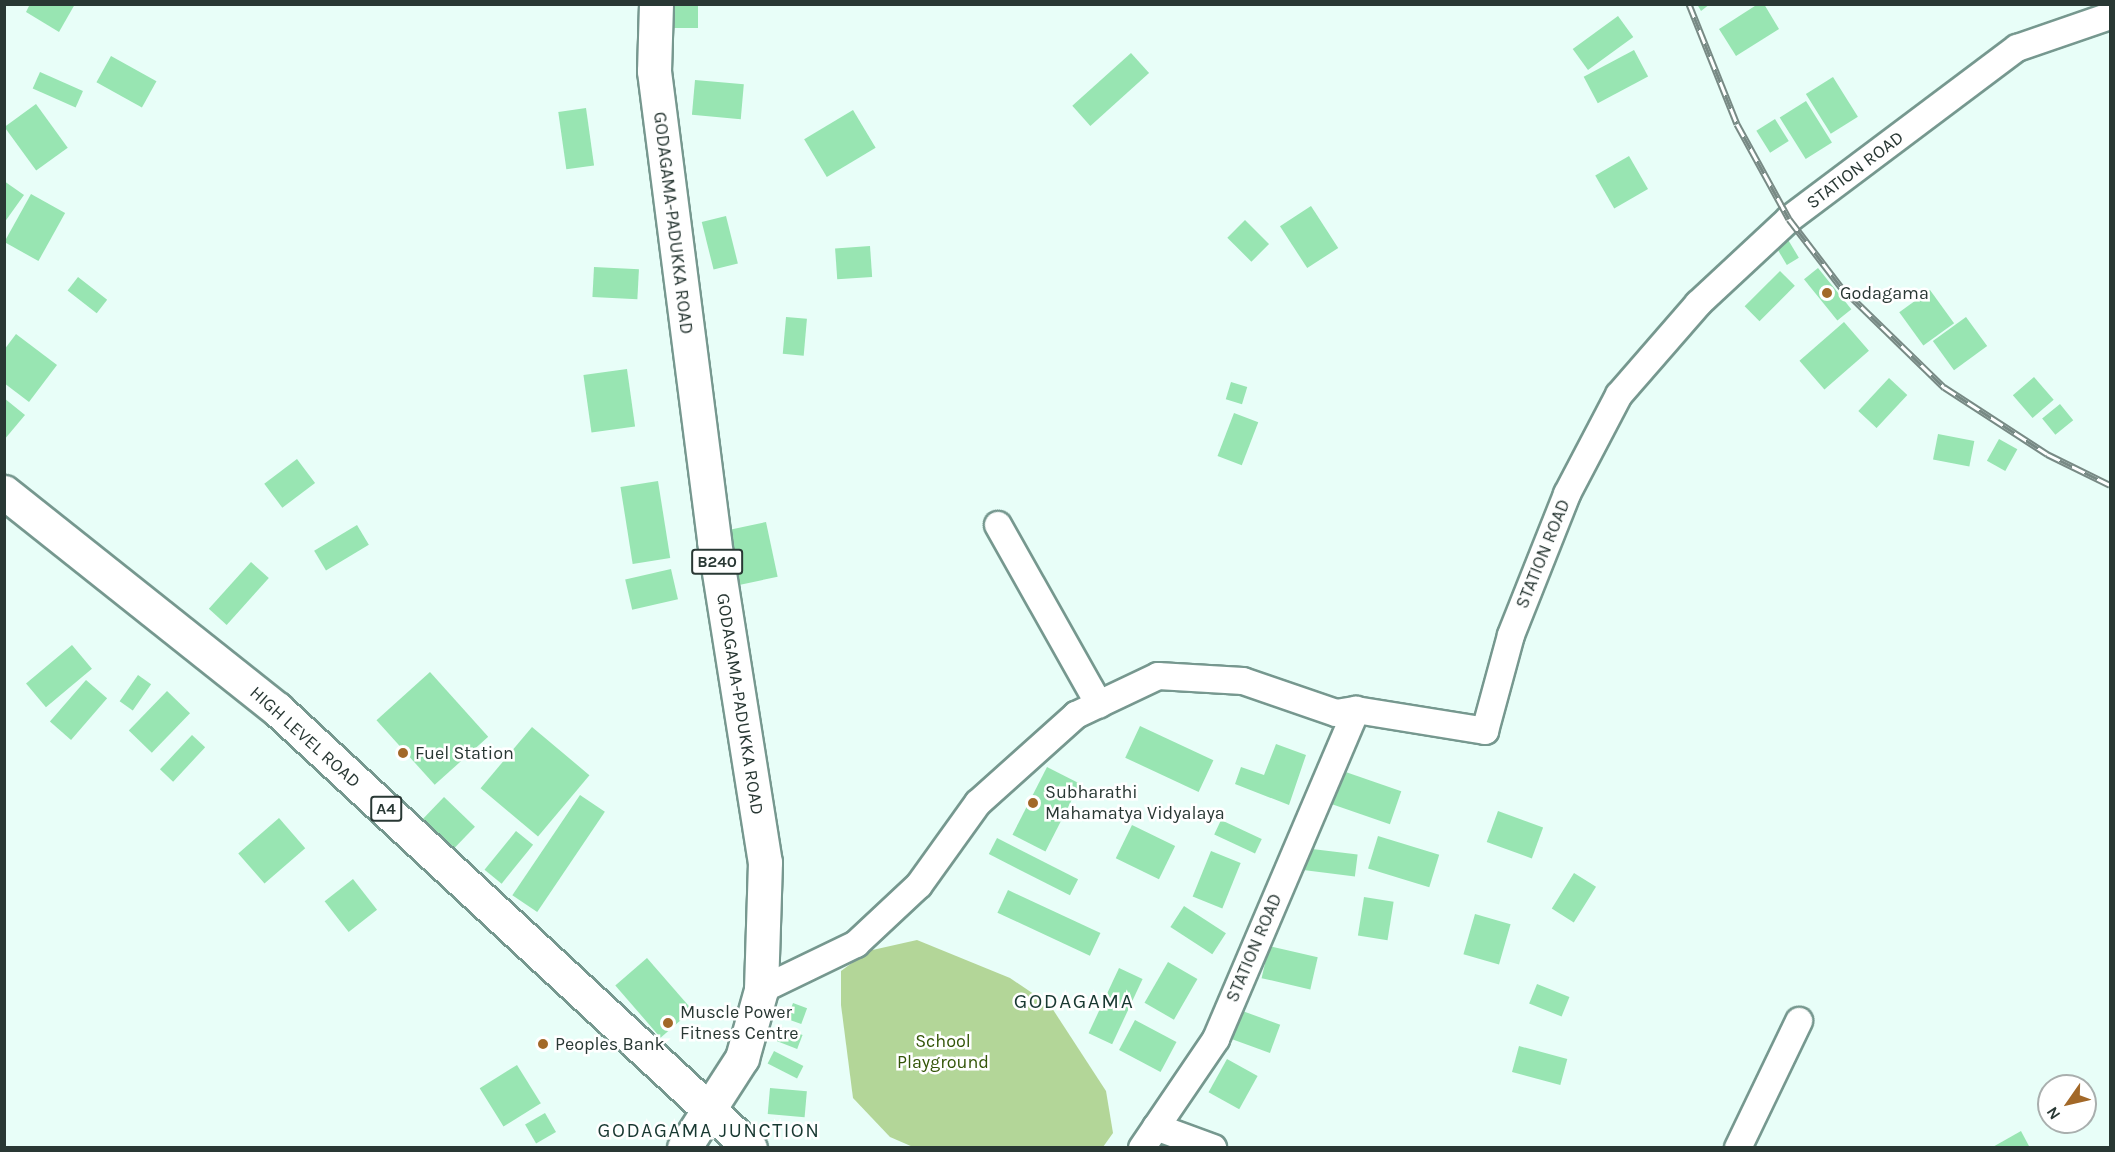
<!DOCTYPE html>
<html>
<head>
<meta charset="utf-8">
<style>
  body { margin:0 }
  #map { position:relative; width:2115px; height:1152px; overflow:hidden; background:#e8fef8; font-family:Karla,sans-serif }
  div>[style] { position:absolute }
  .green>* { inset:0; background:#b3d698 }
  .building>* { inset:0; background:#98e5b2; transform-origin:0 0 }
  .roads { filter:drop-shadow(2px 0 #76988f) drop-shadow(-2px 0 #76988f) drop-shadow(0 2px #76988f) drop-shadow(0 -2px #76988f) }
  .minor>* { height:26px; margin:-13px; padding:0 13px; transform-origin:13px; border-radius:13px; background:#fff }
  .primary>* { height:33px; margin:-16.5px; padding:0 16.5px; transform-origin:16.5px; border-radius:16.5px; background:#fff }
  .trunk>* { height:33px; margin:-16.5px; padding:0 16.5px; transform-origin:16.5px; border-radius:16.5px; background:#fff }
  .rail>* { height:7px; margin-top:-3.5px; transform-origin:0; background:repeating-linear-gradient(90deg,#fff 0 14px,#788a85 0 28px); box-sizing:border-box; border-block:2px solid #788a85 }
  .dots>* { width:16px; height:16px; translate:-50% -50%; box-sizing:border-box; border:3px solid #fff; border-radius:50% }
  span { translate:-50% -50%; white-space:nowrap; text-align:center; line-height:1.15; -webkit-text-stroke:5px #fff; paint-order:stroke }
  .shield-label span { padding:2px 4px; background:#fff; border:2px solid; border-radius:4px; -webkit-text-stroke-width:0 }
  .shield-label { font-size:16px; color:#293834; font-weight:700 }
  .street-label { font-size:18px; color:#293834 }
  .poi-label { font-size:18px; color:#293834 }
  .left { translate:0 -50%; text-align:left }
  .park-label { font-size:18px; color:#335508 }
  .neighbourhood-label { font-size:20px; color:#183831; letter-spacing:1.5px }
  .quarter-label { font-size:21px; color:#183831; letter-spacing:1.5px }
  .frame { position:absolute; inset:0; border:6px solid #293834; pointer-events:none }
  .north { position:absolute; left:2037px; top:1074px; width:60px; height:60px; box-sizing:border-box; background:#fff; border:2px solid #a9afae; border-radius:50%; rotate:236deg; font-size:16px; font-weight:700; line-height:24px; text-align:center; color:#293834 }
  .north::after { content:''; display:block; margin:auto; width:21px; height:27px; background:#a26828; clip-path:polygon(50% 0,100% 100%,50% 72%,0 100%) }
</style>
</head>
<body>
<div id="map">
  <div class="green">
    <i style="clip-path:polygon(917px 940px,1010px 978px,1050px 1005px,1106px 1091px,1113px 1133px,1103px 1147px,913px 1147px,890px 1137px,853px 1098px,841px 1005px,841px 971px,868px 951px)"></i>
  </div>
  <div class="building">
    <i style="clip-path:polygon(30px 4px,75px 4px,59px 32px,26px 12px)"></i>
    <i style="left:668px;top:4px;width:30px;height:24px"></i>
    <i style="clip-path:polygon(1697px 4px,1710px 4px,1701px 11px)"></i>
    <i style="clip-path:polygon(1758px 4px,1764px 4px,1779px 29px,1736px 56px,1719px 29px)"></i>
    <i style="left:1618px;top:16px;width:26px;height:56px;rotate:54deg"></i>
    <i style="left:1634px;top:50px;width:30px;height:57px;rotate:62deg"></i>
    <i style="left:1131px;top:53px;width:27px;height:79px;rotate:48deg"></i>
    <i style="left:111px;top:56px;width:52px;height:30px;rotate:29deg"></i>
    <i style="left:40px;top:72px;width:47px;height:18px;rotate:24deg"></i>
    <i style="left:1833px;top:77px;width:47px;height:32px;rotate:58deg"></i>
    <i style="left:695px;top:80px;width:49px;height:35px;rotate:5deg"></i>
    <i style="left:1806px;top:101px;width:49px;height:31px;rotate:58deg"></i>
    <i style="left:36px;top:104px;width:54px;height:39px;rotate:54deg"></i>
    <i style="left:586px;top:108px;width:58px;height:28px;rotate:82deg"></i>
    <i style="left:853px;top:110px;width:44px;height:57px;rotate:59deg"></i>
    <i style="left:1775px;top:119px;width:26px;height:22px;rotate:58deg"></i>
    <i style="left:1629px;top:156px;width:38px;height:39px;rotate:60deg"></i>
    <i style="clip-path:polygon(4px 181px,24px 195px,4px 223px)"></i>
    <i style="left:31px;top:194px;width:39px;height:55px;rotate:29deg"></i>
    <i style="left:1311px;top:206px;width:50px;height:37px;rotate:57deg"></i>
    <i style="left:726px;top:216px;width:49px;height:25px;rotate:76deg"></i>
    <i style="left:1245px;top:220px;width:34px;height:25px;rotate:45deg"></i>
    <i style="left:1787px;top:238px;width:23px;height:14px;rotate:59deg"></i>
    <i style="left:870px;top:246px;width:31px;height:35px;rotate:86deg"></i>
    <i style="left:594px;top:267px;width:45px;height:30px;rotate:3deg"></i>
    <i style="left:1818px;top:268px;width:53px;height:18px;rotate:51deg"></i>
    <i style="left:1780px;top:271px;width:21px;height:50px;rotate:45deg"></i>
    <i style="left:78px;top:277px;width:37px;height:17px;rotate:38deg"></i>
    <i style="left:1930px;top:290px;width:41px;height:38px;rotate:54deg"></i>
    <i style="left:786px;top:317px;width:21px;height:37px;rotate:5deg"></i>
    <i style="left:1966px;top:317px;width:36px;height:41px;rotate:54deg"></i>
    <i style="left:1844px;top:322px;width:38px;height:59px;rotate:49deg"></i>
    <i style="clip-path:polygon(16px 334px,57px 365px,29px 402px,4px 383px,4px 350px)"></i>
    <i style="left:627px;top:369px;width:58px;height:44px;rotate:82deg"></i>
    <i style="left:2034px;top:377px;width:30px;height:28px;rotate:49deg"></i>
    <i style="left:1889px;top:378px;width:25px;height:45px;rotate:43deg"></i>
    <i style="left:1231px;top:382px;width:17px;height:18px;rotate:17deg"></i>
    <i style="clip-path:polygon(4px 398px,25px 415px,4px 440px)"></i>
    <i style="left:2060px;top:404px;width:21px;height:23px;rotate:51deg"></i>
    <i style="left:1234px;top:413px;width:26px;height:46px;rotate:21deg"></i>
    <i style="left:1938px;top:434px;width:37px;height:26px;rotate:11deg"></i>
    <i style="left:1999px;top:439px;width:21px;height:25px;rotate:29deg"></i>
    <i style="left:297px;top:459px;width:30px;height:41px;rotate:53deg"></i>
    <i style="left:658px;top:481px;width:78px;height:38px;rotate:81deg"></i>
    <i style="left:766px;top:522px;width:56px;height:43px;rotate:78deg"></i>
    <i style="left:357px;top:525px;width:23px;height:50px;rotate:59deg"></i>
    <i style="left:251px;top:562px;width:24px;height:63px;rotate:42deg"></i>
    <i style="left:671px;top:569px;width:31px;height:47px;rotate:77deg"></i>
    <i style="left:72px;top:645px;width:31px;height:60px;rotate:50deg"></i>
    <i style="left:430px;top:672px;width:87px;height:72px;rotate:48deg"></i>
    <i style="left:138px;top:675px;width:16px;height:32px;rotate:35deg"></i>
    <i style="left:86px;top:680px;width:28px;height:55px;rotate:41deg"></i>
    <i style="left:167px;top:691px;width:32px;height:55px;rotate:44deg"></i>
    <i style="left:1140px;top:726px;width:81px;height:35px;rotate:25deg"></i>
    <i style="left:532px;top:727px;width:75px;height:80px;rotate:40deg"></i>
    <i style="left:192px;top:735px;width:18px;height:47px;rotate:43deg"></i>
    <i style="clip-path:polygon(1276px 744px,1306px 755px,1289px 805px,1235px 784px,1241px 767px,1264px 775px)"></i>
    <i style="left:1047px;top:767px;width:37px;height:76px;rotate:27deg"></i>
    <i style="left:1337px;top:769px;width:68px;height:35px;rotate:19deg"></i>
    <i style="left:580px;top:795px;width:30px;height:121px;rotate:34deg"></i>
    <i style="left:444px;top:797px;width:43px;height:36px;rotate:44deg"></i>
    <i style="left:1498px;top:811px;width:48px;height:33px;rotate:20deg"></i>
    <i style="left:279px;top:818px;width:40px;height:54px;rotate:49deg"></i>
    <i style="left:1221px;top:820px;width:45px;height:16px;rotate:25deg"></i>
    <i style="left:1132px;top:825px;width:48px;height:37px;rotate:26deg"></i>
    <i style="left:516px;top:831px;width:22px;height:50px;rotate:39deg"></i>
    <i style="left:1378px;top:836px;width:64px;height:34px;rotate:17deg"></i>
    <i style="left:997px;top:838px;width:91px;height:18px;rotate:27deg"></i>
    <i style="left:1304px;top:848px;width:54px;height:22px;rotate:7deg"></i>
    <i style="left:1211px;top:851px;width:32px;height:49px;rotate:22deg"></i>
    <i style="left:1574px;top:873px;width:26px;height:42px;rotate:32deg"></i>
    <i style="left:353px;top:879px;width:39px;height:36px;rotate:52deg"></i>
    <i style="left:1008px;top:890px;width:102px;height:25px;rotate:25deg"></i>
    <i style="left:1364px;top:897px;width:30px;height:39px;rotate:9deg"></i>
    <i style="left:1184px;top:906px;width:50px;height:25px;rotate:33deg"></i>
    <i style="left:1475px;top:914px;width:37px;height:42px;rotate:16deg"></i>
    <i style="left:1269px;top:946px;width:50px;height:33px;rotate:13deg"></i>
    <i style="left:647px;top:958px;width:69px;height:42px;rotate:49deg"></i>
    <i style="left:1168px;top:962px;width:34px;height:47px;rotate:30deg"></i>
    <i style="left:1119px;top:968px;width:26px;height:72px;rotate:25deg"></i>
    <i style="left:1537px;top:984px;width:35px;height:21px;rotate:22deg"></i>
    <i style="left:793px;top:1003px;width:15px;height:17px;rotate:20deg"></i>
    <i style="left:1237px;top:1009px;width:46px;height:30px;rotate:20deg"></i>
    <i style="left:1135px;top:1020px;width:47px;height:34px;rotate:28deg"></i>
    <i style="left:782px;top:1027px;width:22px;height:15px;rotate:21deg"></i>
    <i style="left:1519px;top:1046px;width:50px;height:27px;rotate:15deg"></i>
    <i style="left:774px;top:1051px;width:33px;height:14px;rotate:27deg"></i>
    <i style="left:1227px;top:1059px;width:35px;height:38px;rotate:29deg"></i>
    <i style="left:517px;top:1065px;width:45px;height:44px;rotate:58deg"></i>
    <i style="left:770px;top:1088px;width:37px;height:26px;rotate:5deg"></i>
    <i style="left:545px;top:1113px;width:22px;height:23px;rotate:60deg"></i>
    <i style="clip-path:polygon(2021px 1131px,2030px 1148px,1991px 1148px)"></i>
  </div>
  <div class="roads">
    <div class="minor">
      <i style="left:998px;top:525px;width:206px;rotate:60.6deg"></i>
      <i style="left:761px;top:990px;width:106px;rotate:-25.8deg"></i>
      <i style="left:856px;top:944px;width:86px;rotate:-43.1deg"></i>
      <i style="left:919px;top:885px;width:101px;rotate:-54.3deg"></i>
      <i style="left:978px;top:803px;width:132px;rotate:-41.9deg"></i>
      <i style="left:1076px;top:715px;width:91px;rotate:-25.4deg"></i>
      <i style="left:1158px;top:676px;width:85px;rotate:3.4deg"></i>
      <i style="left:1243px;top:681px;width:98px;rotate:19deg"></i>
      <i style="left:1336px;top:713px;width:20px;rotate:-9deg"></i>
      <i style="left:1156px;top:1127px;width:61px;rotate:20.2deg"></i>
      <i style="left:1142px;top:1148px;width:132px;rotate:-55.8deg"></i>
      <i style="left:1216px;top:1039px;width:358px;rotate:-66.9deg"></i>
      <i style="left:1356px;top:710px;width:131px;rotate:9.2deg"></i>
      <i style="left:1485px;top:731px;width:99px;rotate:-74.8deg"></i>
      <i style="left:1511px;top:635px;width:152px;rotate:-68.3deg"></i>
      <i style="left:1567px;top:494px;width:112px;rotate:-62.3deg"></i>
      <i style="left:1619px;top:395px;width:121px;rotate:-49deg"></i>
      <i style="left:1698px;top:304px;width:125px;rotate:-43deg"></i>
      <i style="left:1789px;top:219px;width:285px;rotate:-36.9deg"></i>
      <i style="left:2017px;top:48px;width:98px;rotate:-19deg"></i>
      <i style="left:1738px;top:1148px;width:141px;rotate:-64.3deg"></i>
    </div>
    <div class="primary">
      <i style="left:656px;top:4px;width:67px;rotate:91.7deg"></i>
      <i style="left:654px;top:71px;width:474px;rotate:82.7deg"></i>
      <i style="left:714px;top:541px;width:325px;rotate:81deg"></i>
      <i style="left:765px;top:862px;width:128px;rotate:91.8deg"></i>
      <i style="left:761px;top:990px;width:71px;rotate:105.6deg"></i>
      <i style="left:742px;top:1058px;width:107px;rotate:122.8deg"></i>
    </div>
    <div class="trunk">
      <i style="left:4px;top:492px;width:349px;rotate:38.5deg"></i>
      <i style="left:277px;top:709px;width:645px;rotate:42.86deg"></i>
    </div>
  </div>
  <div class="rail">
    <i style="left:1689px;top:4px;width:129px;rotate:68.2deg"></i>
    <i style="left:1737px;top:124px;width:108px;rotate:61.3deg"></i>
    <i style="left:1789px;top:219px;width:86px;rotate:52.6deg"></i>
    <i style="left:1841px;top:287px;width:144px;rotate:44.2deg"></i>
    <i style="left:1944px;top:387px;width:123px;rotate:33deg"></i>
    <i style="left:2047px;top:454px;width:70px;rotate:26.2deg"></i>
  </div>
  <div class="dots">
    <i style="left:1827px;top:293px;background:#a26828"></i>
    <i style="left:403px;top:753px;background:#a26828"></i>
    <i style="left:1033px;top:803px;background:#a26828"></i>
    <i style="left:668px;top:1023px;background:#a26828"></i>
    <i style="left:543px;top:1044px;background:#a26828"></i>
  </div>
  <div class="shield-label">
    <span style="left:717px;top:562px">B240</span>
    <span style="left:386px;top:809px">A4</span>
  </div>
  <div class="street-label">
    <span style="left:1855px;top:170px;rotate:-37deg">STATION ROAD</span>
    <span style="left:673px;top:223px;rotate:83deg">GODAGAMA-PADUKKA ROAD</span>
    <span style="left:1543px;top:554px;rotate:-68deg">STATION ROAD</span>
    <span style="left:740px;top:704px;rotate:81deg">GODAGAMA-PADUKKA ROAD</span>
    <span style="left:305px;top:737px;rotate:42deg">HIGH LEVEL ROAD</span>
    <span style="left:1254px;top:948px;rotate:-67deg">STATION ROAD</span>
  </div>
  <div class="poi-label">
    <span class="left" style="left:1840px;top:293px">Godagama</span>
    <span class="left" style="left:415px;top:753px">Fuel Station</span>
    <span class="left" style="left:1045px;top:803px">Subharathi<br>Mahamatya Vidyalaya</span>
    <span class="left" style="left:680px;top:1023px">Muscle Power<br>Fitness Centre</span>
    <span class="left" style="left:555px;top:1044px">Peoples Bank</span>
  </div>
  <div class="park-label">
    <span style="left:943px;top:1052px">School<br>Playground</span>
  </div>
  <div class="neighbourhood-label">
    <span style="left:709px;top:1130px">GODAGAMA JUNCTION</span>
  </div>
  <div class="quarter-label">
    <span style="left:1074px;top:1001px">GODAGAMA</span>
  </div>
  <div class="frame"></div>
  <div class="north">N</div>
</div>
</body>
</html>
